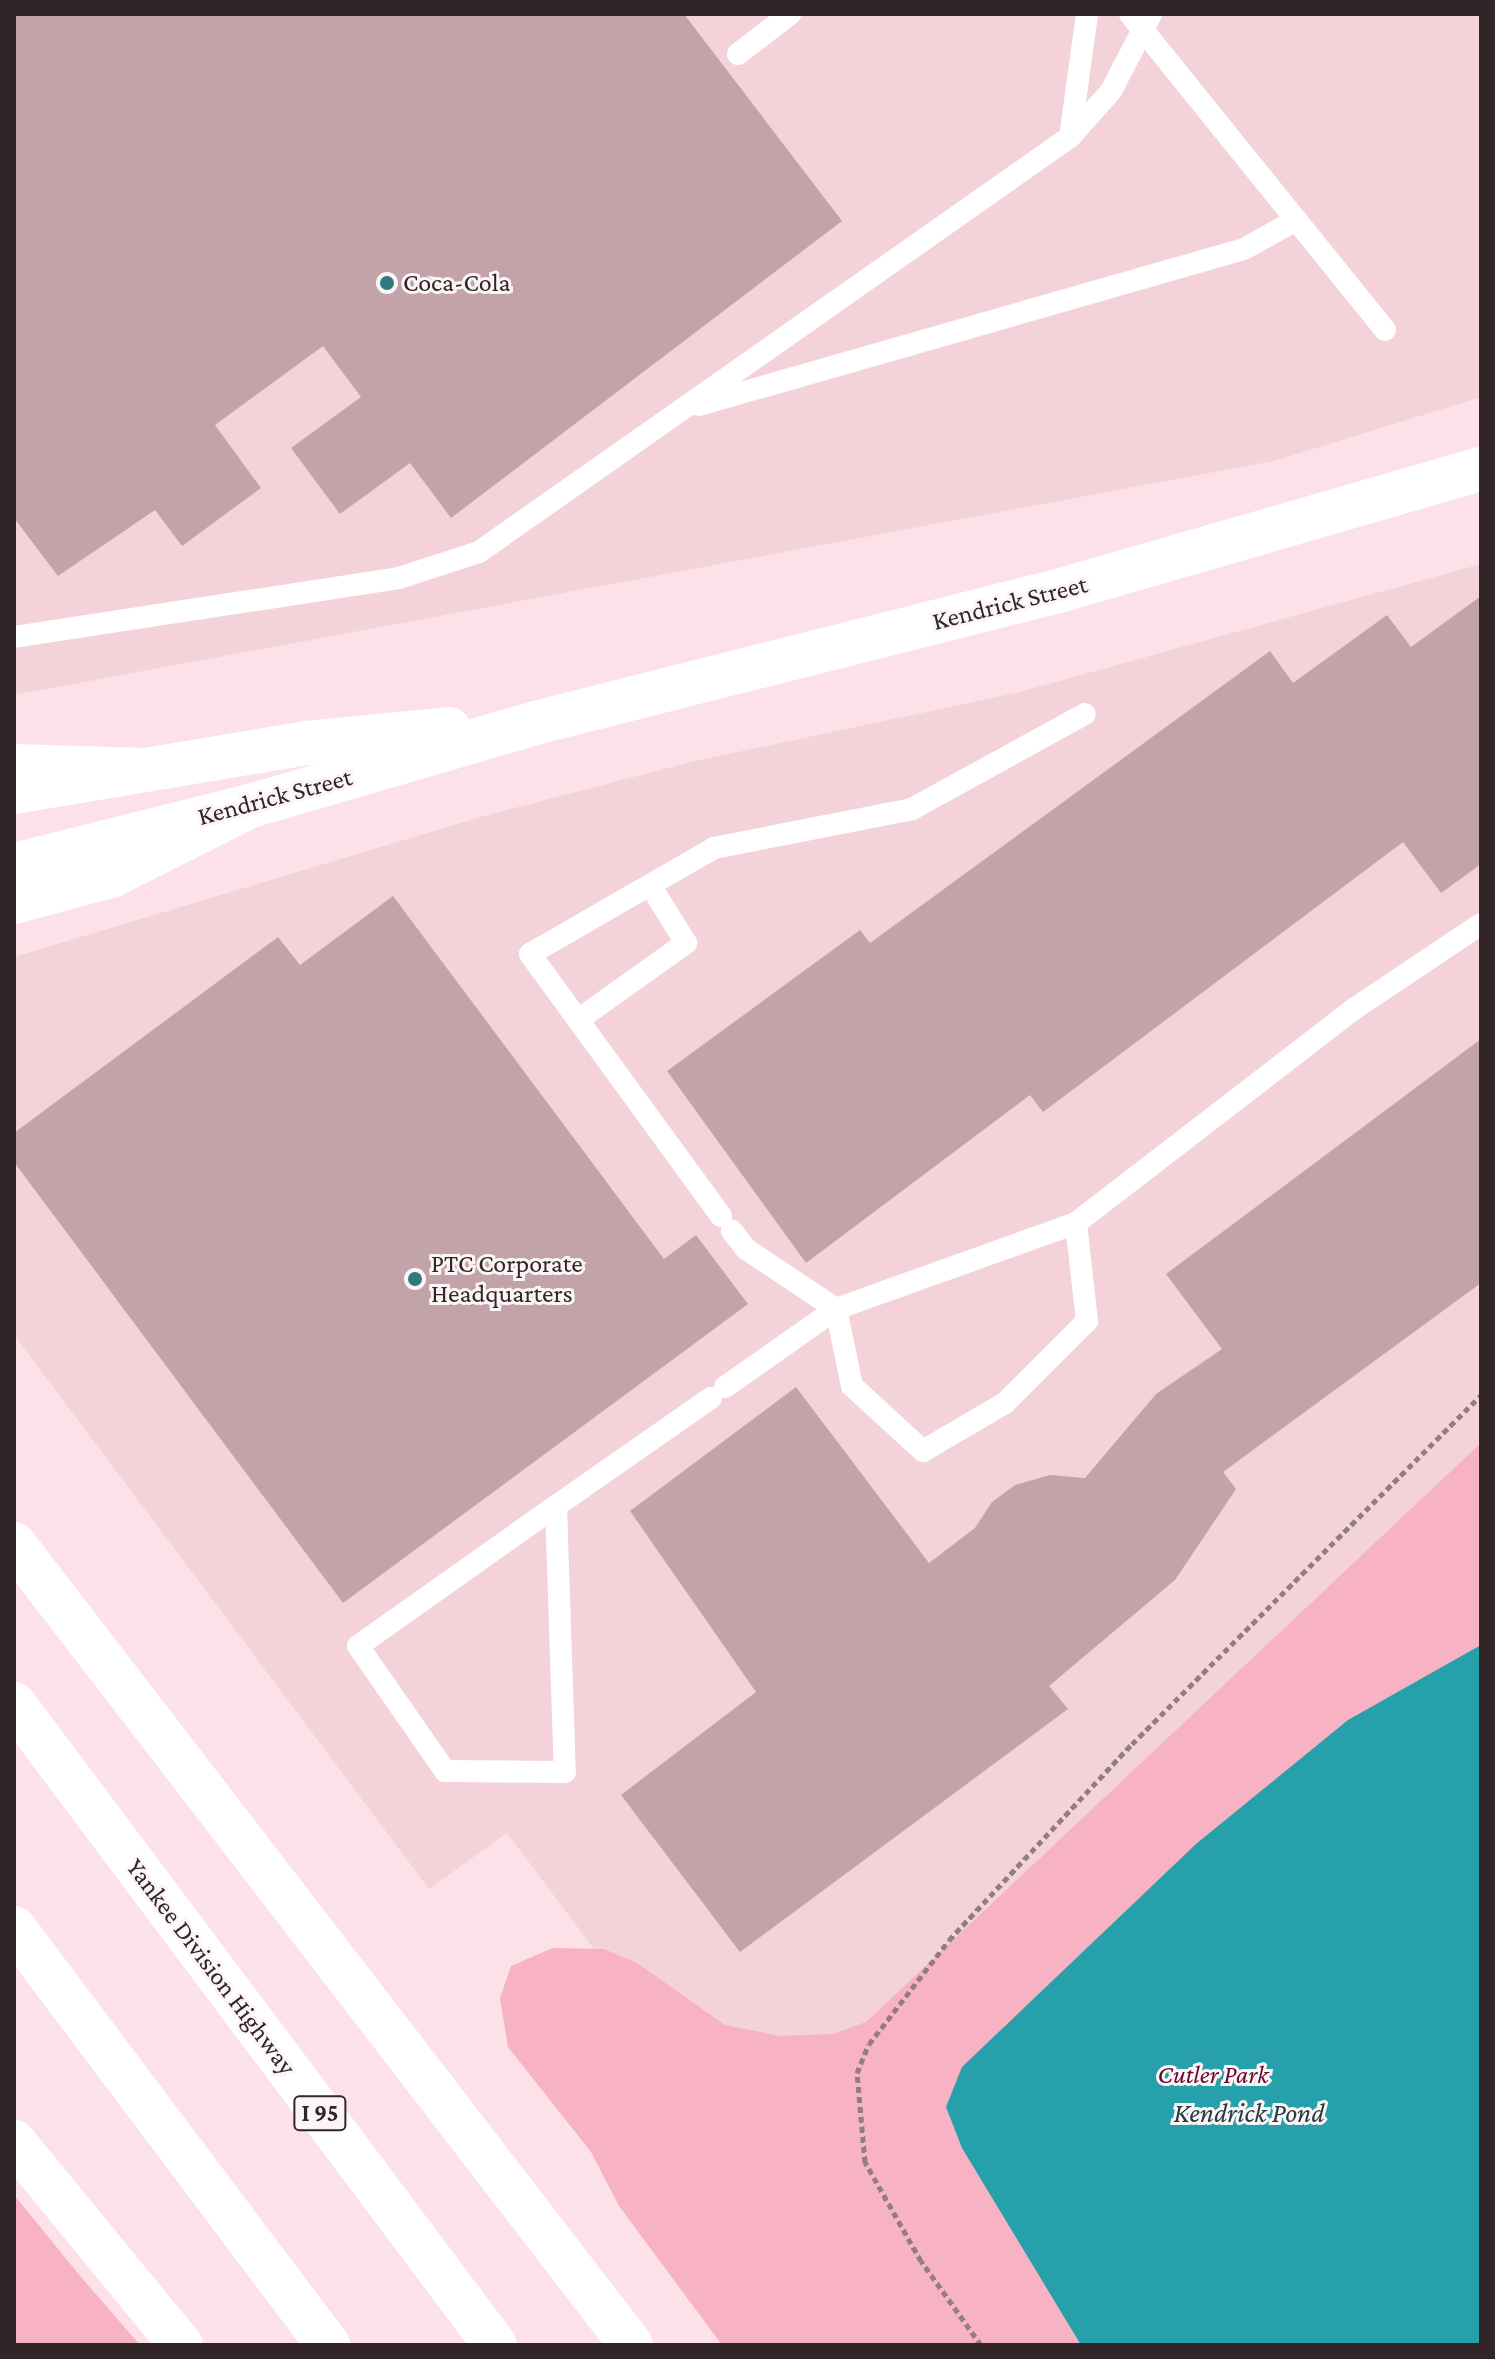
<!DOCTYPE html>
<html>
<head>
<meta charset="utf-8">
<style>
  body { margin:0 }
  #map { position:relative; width:1495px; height:2359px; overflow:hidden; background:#fde1e8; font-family:"Crimson Pro",serif }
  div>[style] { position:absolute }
  .built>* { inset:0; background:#f3d2da }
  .green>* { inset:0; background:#f7b2c4 }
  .water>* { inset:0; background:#26a0ab }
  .building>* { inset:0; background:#c3a3aa }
  .path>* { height:5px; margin-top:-2.5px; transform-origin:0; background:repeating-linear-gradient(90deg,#917d82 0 6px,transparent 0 10px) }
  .service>* { height:22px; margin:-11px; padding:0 11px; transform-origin:11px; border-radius:11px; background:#fff }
  .secondary>* { height:44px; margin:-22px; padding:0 22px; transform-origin:22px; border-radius:22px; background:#fff }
  .motorway>* { height:44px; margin:-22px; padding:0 22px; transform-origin:22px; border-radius:22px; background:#fff }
  .dots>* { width:22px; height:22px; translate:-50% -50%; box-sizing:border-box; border:4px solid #fcf5f6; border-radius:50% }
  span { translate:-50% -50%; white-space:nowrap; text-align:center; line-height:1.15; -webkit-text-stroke:6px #fcf5f6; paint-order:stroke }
  .shield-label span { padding:2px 6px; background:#fcf5f6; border:2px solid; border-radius:6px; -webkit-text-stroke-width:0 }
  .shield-label { font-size:24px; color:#322528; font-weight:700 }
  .poi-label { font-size:26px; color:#322528 }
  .left { translate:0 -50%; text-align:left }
  .street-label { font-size:26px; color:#322528 }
  .park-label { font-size:26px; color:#650931; font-style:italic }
  .water-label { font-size:28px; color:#223b3e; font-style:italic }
  .frame { position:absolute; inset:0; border:16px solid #322528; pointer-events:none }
</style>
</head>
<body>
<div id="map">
  <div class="built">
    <i style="clip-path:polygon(14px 14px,1481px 14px,1481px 397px,1274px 461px,14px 695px)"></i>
    <i style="clip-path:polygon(1481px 564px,1481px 1450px,743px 2148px,507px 1833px,429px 1889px,14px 1335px,14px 957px,484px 816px,691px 762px,1020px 692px)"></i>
  </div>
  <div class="green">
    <i style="clip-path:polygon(1481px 1443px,1481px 2345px,722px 2345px,619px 2206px,591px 2152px,508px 2047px,500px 1998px,511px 1966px,553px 1948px,604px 1949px,637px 1963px,725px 2025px,780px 2036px,833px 2034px,866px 2022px)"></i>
    <i style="clip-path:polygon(14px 2195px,81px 2277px,140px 2345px,14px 2345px)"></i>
  </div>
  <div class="water">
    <i style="clip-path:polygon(1481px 1645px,1481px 2345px,1081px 2345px,962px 2148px,946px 2107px,962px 2067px,1196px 1844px,1348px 1720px)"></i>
  </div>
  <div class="building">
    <i style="clip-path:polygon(14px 14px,684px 14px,842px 221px,451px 518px,410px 463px,340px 514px,291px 448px,361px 397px,323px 346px,215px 425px,261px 488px,182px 546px,155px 510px,58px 576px,14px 518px)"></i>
    <i style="clip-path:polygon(1481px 596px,1481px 864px,1441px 893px,1403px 842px,1043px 1112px,1030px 1095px,806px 1263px,667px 1071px,860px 930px,870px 943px,1270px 651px,1293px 683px,1387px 615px,1411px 647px)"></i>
    <i style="clip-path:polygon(393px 896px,664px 1259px,696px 1235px,748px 1304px,343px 1603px,14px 1162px,14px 1133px,278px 937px,300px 965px)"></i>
    <i style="clip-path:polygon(1481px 1039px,1481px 1283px,1223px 1472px,1236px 1489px,1175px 1580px,1049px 1686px,1068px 1709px,740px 1952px,621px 1795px,756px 1692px,630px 1511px,796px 1387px,929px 1563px,975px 1528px,992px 1502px,1015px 1485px,1050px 1475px,1085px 1478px,1156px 1394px,1222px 1349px,1166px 1274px)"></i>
  </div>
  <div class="path">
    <i style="left:981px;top:2345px;width:103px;rotate:-125.5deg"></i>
    <i style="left:921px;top:2261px;width:114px;rotate:-119.5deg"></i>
    <i style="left:865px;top:2162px;width:89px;rotate:-95.1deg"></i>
    <i style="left:857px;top:2073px;width:31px;rotate:-68deg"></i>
    <i style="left:869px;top:2044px;width:131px;rotate:-52.4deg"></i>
    <i style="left:949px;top:1940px;width:268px;rotate:-47deg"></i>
    <i style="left:1132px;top:1744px;width:494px;rotate:-45deg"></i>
  </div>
  <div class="service">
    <i style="left:1130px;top:14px;width:406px;rotate:51.1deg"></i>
    <i style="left:738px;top:54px;width:66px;rotate:-37.6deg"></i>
    <i style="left:1070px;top:137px;width:124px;rotate:-82.1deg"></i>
    <i style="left:699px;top:405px;width:567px;rotate:-15.97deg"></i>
    <i style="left:1244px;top:249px;width:60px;rotate:-29.1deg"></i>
    <i style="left:14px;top:637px;width:389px;rotate:-8.7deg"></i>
    <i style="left:399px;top:578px;width:84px;rotate:-18deg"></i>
    <i style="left:479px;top:552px;width:722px;rotate:-35.08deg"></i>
    <i style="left:1070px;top:137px;width:62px;rotate:-48.3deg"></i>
    <i style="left:1111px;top:91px;width:87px;rotate:-62.5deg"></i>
    <i style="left:578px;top:1020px;width:133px;rotate:-35.5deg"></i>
    <i style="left:686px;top:943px;width:68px;rotate:-121.8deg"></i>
    <i style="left:721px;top:1216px;width:324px;rotate:-126.1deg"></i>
    <i style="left:530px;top:954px;width:212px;rotate:-29.9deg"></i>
    <i style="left:714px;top:848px;width:202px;rotate:-11.1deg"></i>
    <i style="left:912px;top:809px;width:197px;rotate:-28.8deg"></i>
    <i style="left:1076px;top:1223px;width:99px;rotate:83.6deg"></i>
    <i style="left:1087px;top:1321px;width:116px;rotate:135deg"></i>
    <i style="left:1005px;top:1403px;width:95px;rotate:149.7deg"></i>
    <i style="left:923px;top:1451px;width:96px;rotate:-137.5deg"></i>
    <i style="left:852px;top:1386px;width:79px;rotate:-101.7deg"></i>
    <i style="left:836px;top:1309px;width:255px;rotate:-19.7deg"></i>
    <i style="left:1076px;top:1223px;width:351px;rotate:-37.6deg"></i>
    <i style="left:1354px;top:1009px;width:153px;rotate:-33.8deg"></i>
    <i style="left:725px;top:1387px;width:136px;rotate:-35.1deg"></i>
    <i style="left:836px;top:1309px;width:108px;rotate:-146.3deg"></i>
    <i style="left:746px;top:1249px;width:23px;rotate:-128deg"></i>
    <i style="left:556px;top:1506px;width:266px;rotate:88.1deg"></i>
    <i style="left:565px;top:1772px;width:120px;rotate:-179.5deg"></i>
    <i style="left:445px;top:1771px;width:152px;rotate:-124.8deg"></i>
    <i style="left:358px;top:1646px;width:242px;rotate:-35.3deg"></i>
    <i style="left:556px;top:1506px;width:189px;rotate:-34.9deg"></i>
  </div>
  <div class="secondary">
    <i style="left:14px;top:792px;width:297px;rotate:-9.5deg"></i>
    <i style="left:307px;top:743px;width:143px;rotate:-5.6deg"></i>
    <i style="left:14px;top:865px;width:243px;rotate:-14deg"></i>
    <i style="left:250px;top:806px;width:297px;rotate:-16.2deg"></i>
    <i style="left:535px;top:723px;width:539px;rotate:-14.17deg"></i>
    <i style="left:1058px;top:591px;width:440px;rotate:-16.1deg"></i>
  </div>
  <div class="motorway">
    <i style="left:14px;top:766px;width:131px;rotate:1.7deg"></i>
    <i style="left:14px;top:902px;width:100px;rotate:-15deg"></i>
    <i style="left:111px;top:876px;width:156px;rotate:-26.7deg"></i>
    <i style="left:14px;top:1544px;width:1011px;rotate:52.39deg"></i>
    <i style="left:14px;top:1704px;width:801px;rotate:53.12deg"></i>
    <i style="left:14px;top:1928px;width:522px;rotate:53.02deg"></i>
    <i style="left:14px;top:2142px;width:263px;rotate:50.6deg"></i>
  </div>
  <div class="dots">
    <i style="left:387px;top:283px;background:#307980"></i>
    <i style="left:415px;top:1279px;background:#307980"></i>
  </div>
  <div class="shield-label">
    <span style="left:320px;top:2113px">I 95</span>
  </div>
  <div class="poi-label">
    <span class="left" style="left:403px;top:283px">Coca-Cola</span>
    <span class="left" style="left:431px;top:1279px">PTC Corporate<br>Headquarters</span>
  </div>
  <div class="street-label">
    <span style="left:1010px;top:603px;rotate:-14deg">Kendrick Street</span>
    <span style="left:275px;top:797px;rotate:-15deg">Kendrick Street</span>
    <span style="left:211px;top:1967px;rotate:53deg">Yankee Division Highway</span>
  </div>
  <div class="park-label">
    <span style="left:1213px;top:2075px">Cutler Park</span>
  </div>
  <div class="water-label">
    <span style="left:1249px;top:2113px">Kendrick Pond</span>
  </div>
  <div class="frame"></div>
</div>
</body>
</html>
